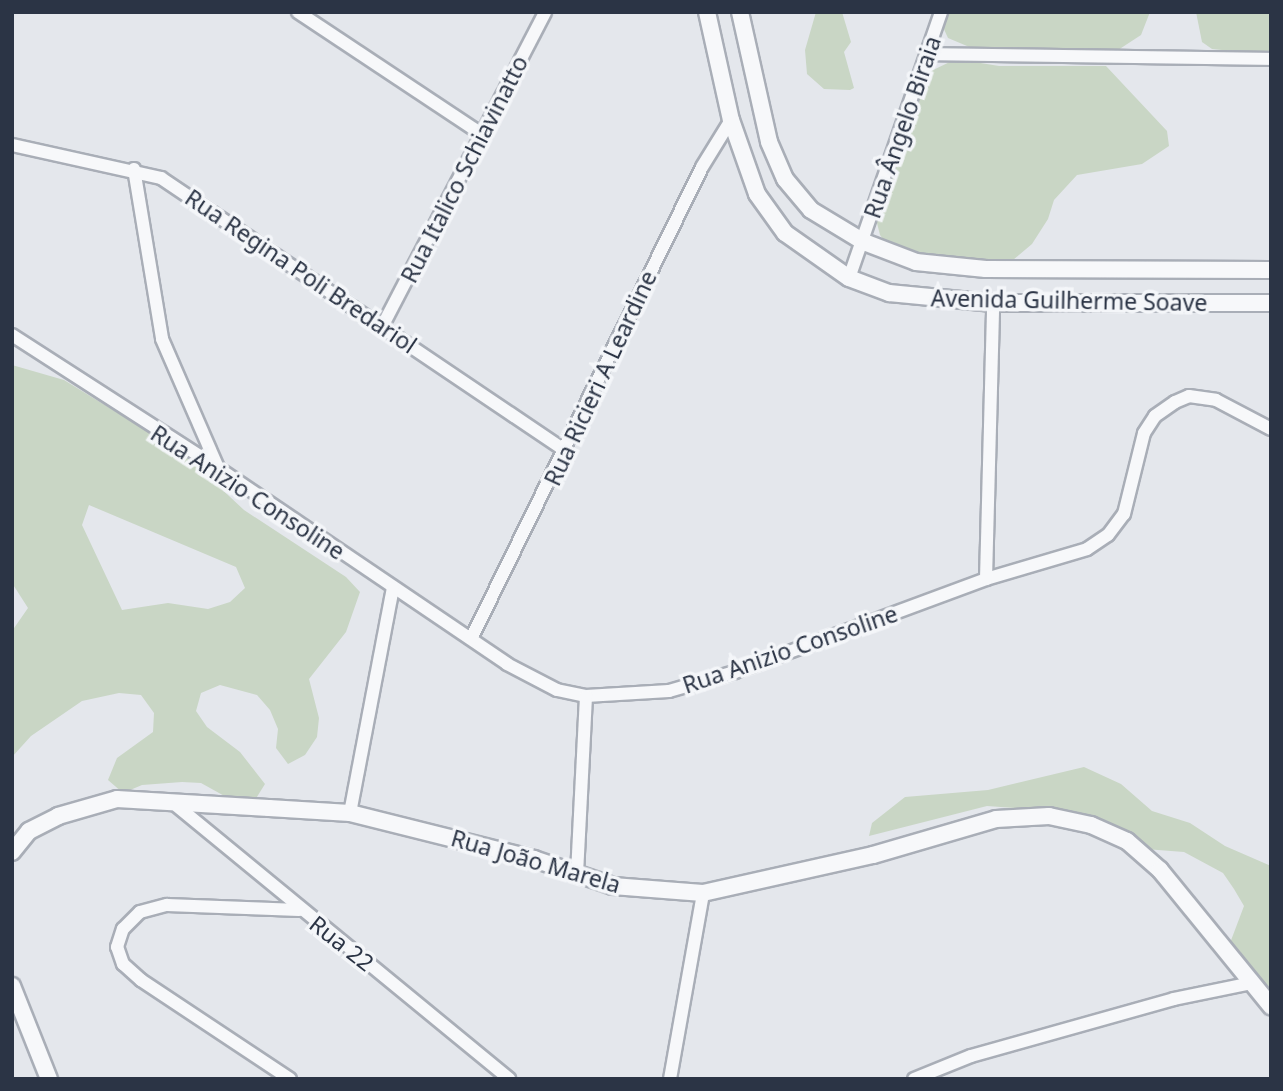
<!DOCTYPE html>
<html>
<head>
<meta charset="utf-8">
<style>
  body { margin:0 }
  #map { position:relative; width:1283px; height:1091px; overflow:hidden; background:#e4e7ec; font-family:"Noto Sans",sans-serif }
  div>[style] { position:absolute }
  .green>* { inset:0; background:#c9d6c5 }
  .roads { filter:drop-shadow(2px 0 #a9aeb7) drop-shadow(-2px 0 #a9aeb7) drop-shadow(0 2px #a9aeb7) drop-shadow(0 -2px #a9aeb7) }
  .minor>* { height:12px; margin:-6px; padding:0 6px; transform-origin:6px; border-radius:6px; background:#f7f8fa }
  .tertiary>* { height:16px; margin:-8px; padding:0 8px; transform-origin:8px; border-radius:8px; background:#f7f8fa }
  span { translate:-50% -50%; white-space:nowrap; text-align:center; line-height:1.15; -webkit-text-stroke:7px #f4f6f9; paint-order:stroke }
  .street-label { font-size:23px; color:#2b3445 }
  .frame { position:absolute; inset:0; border:14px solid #2b3445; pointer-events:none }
</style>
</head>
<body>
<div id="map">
  <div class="green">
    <i style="clip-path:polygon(816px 12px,842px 12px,851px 42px,844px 52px,854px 88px,850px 90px,824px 89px,807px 74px,805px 50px)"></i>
    <i style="clip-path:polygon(946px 12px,1150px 12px,1141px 35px,1115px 52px,986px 54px,948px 38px,943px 27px)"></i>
    <i style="clip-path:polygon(1196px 12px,1271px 12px,1271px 55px,1212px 49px,1202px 42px)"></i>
    <i style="clip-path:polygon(956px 59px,999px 66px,1106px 66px,1167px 131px,1169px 146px,1142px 164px,1077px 175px,1054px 200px,1048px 219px,1032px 244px,1013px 260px,967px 268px,890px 249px,880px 235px,875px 215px,910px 95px,931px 71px)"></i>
    <i style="clip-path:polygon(evenodd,12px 365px,64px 380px,183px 453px,244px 510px,346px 577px,360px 592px,346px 632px,309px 679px,319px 718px,317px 737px,305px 755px,288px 764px,276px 748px,278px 729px,270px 710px,257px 695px,220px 685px,201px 693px,196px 711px,207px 727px,240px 752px,265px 784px,255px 800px,237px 803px,201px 783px,182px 782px,142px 785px,123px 793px,108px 780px,117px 758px,153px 732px,154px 713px,141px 695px,119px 693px,82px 701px,31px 736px,12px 757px,12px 631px,28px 608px,12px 583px,12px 365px,89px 505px,236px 567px,245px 588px,230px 602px,208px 609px,168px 603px,122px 610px,82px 525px,89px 505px)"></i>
    <i style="clip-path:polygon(1084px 767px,1121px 784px,1152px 811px,1190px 823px,1225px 846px,1271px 866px,1271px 998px,1230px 943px,1244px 906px,1234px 889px,1223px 873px,1184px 852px,1145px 849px,1029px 809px,987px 806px,869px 836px,872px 823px,905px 797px,988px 790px)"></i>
  </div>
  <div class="roads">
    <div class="minor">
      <i style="left:298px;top:12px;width:222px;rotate:33.6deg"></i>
      <i style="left:927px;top:54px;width:344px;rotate:0.8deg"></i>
      <i style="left:12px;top:145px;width:153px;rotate:12.5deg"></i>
      <i style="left:161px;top:178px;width:488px;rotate:34deg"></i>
      <i style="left:134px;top:169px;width:172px;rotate:80.6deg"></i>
      <i style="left:162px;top:339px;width:141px;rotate:66.5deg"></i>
      <i style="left:849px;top:278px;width:281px;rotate:-70.9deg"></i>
      <i style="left:383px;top:325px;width:352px;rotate:-62.6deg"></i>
      <i style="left:12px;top:335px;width:245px;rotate:32.8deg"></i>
      <i style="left:218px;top:468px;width:349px;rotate:34.1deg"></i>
      <i style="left:507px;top:664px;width:56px;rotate:27.5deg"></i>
      <i style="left:557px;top:690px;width:30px;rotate:12deg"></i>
      <i style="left:586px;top:696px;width:83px;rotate:-3.4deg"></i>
      <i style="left:669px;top:691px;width:69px;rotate:-16.1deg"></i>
      <i style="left:735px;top:672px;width:268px;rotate:-20.3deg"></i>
      <i style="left:986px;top:579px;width:105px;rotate:-16.5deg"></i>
      <i style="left:1087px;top:549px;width:25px;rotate:-34deg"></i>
      <i style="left:1108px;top:535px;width:26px;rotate:-53deg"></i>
      <i style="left:1124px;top:514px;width:83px;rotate:-76.1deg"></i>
      <i style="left:1144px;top:433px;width:20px;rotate:-57deg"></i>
      <i style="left:1155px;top:416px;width:24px;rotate:-35deg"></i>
      <i style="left:1175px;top:402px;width:15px;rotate:-23deg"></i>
      <i style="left:1189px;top:396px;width:27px;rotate:8deg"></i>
      <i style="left:1216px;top:400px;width:62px;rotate:27.8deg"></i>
      <i style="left:986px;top:579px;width:276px;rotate:-88.5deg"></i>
      <i style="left:471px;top:639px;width:525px;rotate:-63.92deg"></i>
      <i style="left:702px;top:167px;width:55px;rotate:-58.3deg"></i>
      <i style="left:177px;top:806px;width:430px;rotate:39.4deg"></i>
      <i style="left:350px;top:813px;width:229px;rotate:-79.2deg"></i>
      <i style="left:577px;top:874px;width:178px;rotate:-87.1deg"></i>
      <i style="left:290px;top:1079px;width:179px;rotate:-146.4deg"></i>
      <i style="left:141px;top:980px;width:24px;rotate:-138deg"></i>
      <i style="left:123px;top:964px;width:18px;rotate:-109deg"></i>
      <i style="left:117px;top:947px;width:19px;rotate:-72deg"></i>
      <i style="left:123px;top:929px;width:24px;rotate:-45deg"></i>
      <i style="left:140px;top:912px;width:28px;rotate:-15deg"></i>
      <i style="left:167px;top:905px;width:132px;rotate:2.2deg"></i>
      <i style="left:670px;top:1079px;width:189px;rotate:-79.9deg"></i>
      <i style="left:914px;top:1079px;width:61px;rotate:-22deg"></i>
      <i style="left:971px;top:1056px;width:211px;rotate:-15.7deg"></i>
      <i style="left:1174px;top:999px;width:79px;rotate:-11.7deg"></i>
    </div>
    <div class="tertiary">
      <i style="left:707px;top:12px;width:111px;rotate:77.5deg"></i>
      <i style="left:731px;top:120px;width:78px;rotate:70.6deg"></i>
      <i style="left:757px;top:194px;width:48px;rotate:54.3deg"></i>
      <i style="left:785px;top:233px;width:78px;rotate:35.1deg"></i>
      <i style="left:849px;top:278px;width:43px;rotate:20.6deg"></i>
      <i style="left:889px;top:293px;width:104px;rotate:5.5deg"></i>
      <i style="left:993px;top:303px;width:278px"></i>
      <i style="left:740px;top:12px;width:133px;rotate:77.4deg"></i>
      <i style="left:769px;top:142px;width:40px;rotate:66.6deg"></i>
      <i style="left:785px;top:179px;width:40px;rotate:50deg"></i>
      <i style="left:811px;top:210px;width:62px;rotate:31.1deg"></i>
      <i style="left:864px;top:242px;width:56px;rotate:21deg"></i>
      <i style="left:916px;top:262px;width:70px;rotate:5.7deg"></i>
      <i style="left:986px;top:269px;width:285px;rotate:0.2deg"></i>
      <i style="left:12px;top:852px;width:27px;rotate:-51deg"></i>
      <i style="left:29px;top:831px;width:33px;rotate:-27deg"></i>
      <i style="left:58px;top:816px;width:61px;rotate:-16.1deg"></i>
      <i style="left:117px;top:799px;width:152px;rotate:3.4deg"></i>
      <i style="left:269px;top:808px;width:81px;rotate:3.5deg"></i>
      <i style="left:350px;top:813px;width:190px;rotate:14deg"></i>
      <i style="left:534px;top:859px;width:83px;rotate:18.9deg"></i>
      <i style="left:613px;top:886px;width:90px;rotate:4.4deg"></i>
      <i style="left:703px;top:893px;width:174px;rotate:-12.6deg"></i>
      <i style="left:873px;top:855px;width:128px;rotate:-16.3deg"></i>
      <i style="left:996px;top:819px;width:53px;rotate:-3.2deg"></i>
      <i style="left:1049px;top:816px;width:43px;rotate:12.1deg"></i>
      <i style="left:1091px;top:825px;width:39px;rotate:24deg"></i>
      <i style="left:1127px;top:841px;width:44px;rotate:41.3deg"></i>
      <i style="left:1160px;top:870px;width:176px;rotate:50.8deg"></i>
      <i style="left:12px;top:986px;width:100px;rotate:68.3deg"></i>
    </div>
  </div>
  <div class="street-label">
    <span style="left:902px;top:127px;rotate:-71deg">Rua Ângelo Biraia</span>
    <span style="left:464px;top:169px;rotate:-63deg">Rua Italico Schiavinatto</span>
    <span style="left:301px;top:271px;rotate:34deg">Rua Regina Poli Bredariol</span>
    <span style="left:1069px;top:300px;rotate:1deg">Avenida Guilherme Soave</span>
    <span style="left:600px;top:378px;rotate:-65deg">Rua Ricieri A Leardine</span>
    <span style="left:248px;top:492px;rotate:33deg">Rua Anizio Consoline</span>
    <span style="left:790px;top:649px;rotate:-19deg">Rua Anizio Consoline</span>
    <span style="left:536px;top:861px;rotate:16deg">Rua João Marela</span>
    <span style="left:342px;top:943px;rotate:38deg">Rua 22</span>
  </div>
  <div class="frame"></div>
</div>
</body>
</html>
